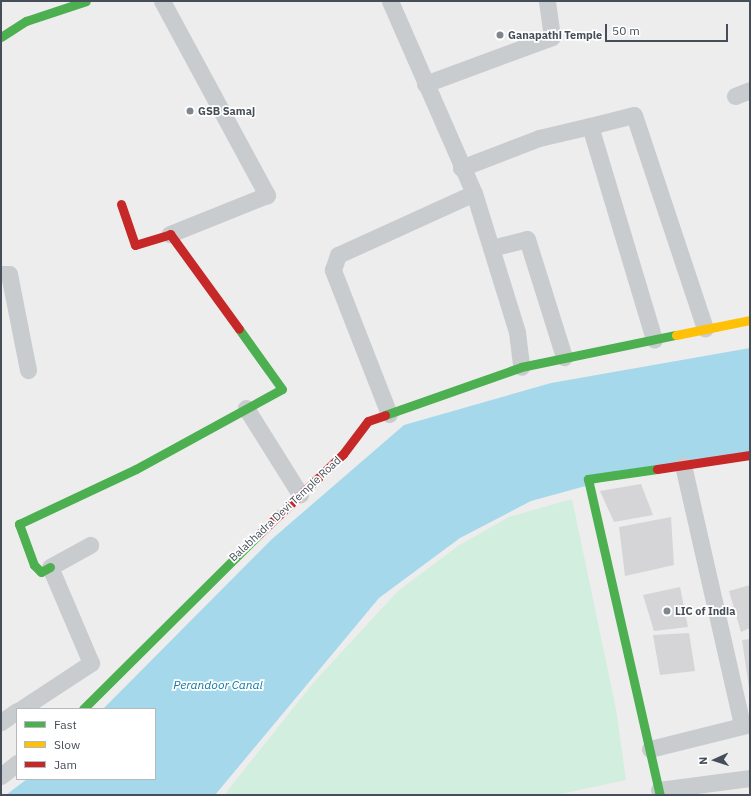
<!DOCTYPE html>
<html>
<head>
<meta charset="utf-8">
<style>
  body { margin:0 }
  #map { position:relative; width:751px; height:796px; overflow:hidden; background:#eeeded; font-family:"IBM Plex Sans",sans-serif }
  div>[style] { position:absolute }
  .green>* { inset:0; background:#d1eede }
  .water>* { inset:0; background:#a6d8eb }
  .building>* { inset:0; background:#d5d5d7 }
  .street>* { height:17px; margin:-8.5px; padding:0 8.5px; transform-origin:8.5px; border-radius:8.5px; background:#c9ccce }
  .fast>* { height:9px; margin:-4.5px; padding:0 4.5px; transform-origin:4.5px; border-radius:4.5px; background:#4caf50 }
  .slow>* { height:9px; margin:-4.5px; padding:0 4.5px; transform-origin:4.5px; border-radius:4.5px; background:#ffc107 }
  .jam>* { height:9px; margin:-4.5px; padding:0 4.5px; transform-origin:4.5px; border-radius:4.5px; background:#c62828 }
  .dots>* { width:11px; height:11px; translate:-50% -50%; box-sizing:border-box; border:2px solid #fff; border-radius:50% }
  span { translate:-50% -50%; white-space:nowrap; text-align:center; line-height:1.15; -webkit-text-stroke:3.5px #fff; paint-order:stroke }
  .poi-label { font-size:11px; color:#454e59; font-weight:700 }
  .left { translate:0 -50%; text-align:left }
  .street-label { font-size:11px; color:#454e59 }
  .water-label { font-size:12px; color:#0d7aa4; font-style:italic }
  .frame { position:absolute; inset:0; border:2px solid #454e59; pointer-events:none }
  .legend { position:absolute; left:16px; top:708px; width:140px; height:72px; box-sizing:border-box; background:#fff; border:1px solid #b5b8bd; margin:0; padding:5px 7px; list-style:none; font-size:12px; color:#454e59 }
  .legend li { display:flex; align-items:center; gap:8px; height:20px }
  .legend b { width:20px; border:1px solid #b5b8bd }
  .north { position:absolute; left:695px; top:740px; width:40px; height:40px; -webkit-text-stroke:3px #fff; paint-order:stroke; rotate:267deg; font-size:11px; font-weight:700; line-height:16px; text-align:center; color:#454e59 }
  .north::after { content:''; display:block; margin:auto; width:14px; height:18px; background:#454e59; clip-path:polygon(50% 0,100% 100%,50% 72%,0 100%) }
  .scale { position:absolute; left:605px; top:24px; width:123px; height:18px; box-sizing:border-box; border:2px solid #454e59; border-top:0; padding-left:5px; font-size:12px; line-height:14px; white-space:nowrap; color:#454e59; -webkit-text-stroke:3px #fff; paint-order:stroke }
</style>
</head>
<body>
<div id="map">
  <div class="green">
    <i style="clip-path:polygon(572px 499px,616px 709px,626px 780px,556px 795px,224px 795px,314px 682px,398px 591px,458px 546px,509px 517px)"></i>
  </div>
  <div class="water">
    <i style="clip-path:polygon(750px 348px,750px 458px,622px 476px,531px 501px,460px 538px,379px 598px,215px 795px,6px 795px,27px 779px,155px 779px,155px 709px,103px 709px,272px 539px,404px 425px,551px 383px)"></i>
  </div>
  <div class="building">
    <i style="clip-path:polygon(641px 484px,653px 515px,614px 522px,600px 491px)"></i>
    <i style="clip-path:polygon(671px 517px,674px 565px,625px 576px,619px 527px)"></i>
    <i style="clip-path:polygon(750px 585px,750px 628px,741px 632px,729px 591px)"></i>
    <i style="clip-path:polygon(680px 587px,688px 627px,654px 631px,643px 595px)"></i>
    <i style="clip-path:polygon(689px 633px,695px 671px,660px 675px,653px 635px)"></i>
    <i style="clip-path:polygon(750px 639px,750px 688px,749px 688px,742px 640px)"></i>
  </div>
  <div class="street">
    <i style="left:162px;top:1px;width:221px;rotate:61.6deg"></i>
    <i style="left:267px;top:195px;width:105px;rotate:158.1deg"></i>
    <i style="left:390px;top:1px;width:210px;rotate:66.4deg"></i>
    <i style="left:474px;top:193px;width:145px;rotate:72.8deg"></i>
    <i style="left:517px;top:332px;width:35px;rotate:83deg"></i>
    <i style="left:425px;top:84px;width:135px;rotate:-20.3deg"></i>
    <i style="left:552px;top:37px;width:36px;rotate:-98deg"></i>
    <i style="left:735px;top:96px;width:16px;rotate:-22deg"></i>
    <i style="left:590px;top:126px;width:45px;rotate:-14deg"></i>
    <i style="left:634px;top:115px;width:225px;rotate:71.6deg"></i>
    <i style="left:461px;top:168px;width:84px;rotate:-21deg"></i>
    <i style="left:539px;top:138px;width:52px;rotate:-13.2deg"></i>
    <i style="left:590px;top:126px;width:223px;rotate:73.3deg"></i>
    <i style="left:491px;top:248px;width:37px;rotate:-14deg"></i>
    <i style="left:527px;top:239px;width:124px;rotate:72.6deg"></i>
    <i style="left:1px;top:274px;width:8px"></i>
    <i style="left:9px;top:274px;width:98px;rotate:78.8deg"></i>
    <i style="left:246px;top:408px;width:102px;rotate:57.9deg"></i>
    <i style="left:389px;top:414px;width:155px;rotate:-111.3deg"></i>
    <i style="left:333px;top:270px;width:16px;rotate:-72deg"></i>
    <i style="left:338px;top:255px;width:149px;rotate:-24.5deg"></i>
    <i style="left:683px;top:465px;width:267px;rotate:77.2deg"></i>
    <i style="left:21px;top:709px;width:84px;rotate:-33.3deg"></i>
    <i style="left:91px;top:663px;width:104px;rotate:-113.1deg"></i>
    <i style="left:50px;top:567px;width:46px;rotate:-28.8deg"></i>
    <i style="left:1px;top:722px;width:19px;rotate:-35deg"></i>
    <i style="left:650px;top:749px;width:103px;rotate:-14deg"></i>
    <i style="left:1px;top:776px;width:21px;rotate:-39deg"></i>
    <i style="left:659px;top:790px;width:92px;rotate:-7.5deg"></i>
  </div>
  <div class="fast">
    <i style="left:1px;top:37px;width:30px;rotate:-33deg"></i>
    <i style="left:26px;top:21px;width:63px;rotate:-18.4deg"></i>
    <i style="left:385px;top:415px;width:144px;rotate:-19.4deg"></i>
    <i style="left:521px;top:367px;width:158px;rotate:-11.7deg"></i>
    <i style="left:657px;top:469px;width:70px;rotate:171.8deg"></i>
    <i style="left:588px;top:479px;width:324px;rotate:77.2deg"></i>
    <i style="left:50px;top:567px;width:10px;rotate:151deg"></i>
    <i style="left:41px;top:572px;width:10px;rotate:-135deg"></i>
    <i style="left:34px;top:565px;width:44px;rotate:-110.1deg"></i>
    <i style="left:19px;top:524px;width:129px;rotate:-25.2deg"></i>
    <i style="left:136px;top:469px;width:166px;rotate:-28.7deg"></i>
    <i style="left:282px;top:389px;width:74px;rotate:-125.6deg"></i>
    <i style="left:83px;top:709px;width:248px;rotate:-44.8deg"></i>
  </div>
  <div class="slow">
    <i style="left:676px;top:335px;width:76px;rotate:-11.5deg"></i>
  </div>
  <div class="jam">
    <i style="left:121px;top:204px;width:43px;rotate:71.1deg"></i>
    <i style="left:135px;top:245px;width:37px;rotate:-17deg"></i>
    <i style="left:170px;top:234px;width:117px;rotate:54deg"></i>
    <i style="left:657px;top:469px;width:94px;rotate:-8.6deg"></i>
    <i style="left:259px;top:534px;width:116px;rotate:-43.6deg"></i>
    <i style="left:343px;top:454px;width:41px;rotate:-52.9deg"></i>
    <i style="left:368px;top:421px;width:18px;rotate:-19deg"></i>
  </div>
  <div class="dots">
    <i style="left:500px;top:35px;background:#80868d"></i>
    <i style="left:190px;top:111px;background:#80868d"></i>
    <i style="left:667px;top:611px;background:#80868d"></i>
  </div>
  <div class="poi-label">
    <span class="left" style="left:508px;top:35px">Ganapathi Temple</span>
    <span class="left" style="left:198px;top:111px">GSB Samaj</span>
    <span class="left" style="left:675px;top:611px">LIC of India</span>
  </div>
  <div class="street-label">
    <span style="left:285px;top:509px;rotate:-43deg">Balabhadra Devi Temple Road</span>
  </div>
  <div class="water-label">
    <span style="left:218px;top:685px">Perandoor Canal</span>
  </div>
  <div class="frame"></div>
  <ul class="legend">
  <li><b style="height:5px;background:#4caf50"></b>Fast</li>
  <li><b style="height:5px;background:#ffc107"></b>Slow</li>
  <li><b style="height:5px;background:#c62828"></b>Jam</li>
  </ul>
  <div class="north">N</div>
  <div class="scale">50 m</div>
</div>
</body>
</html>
